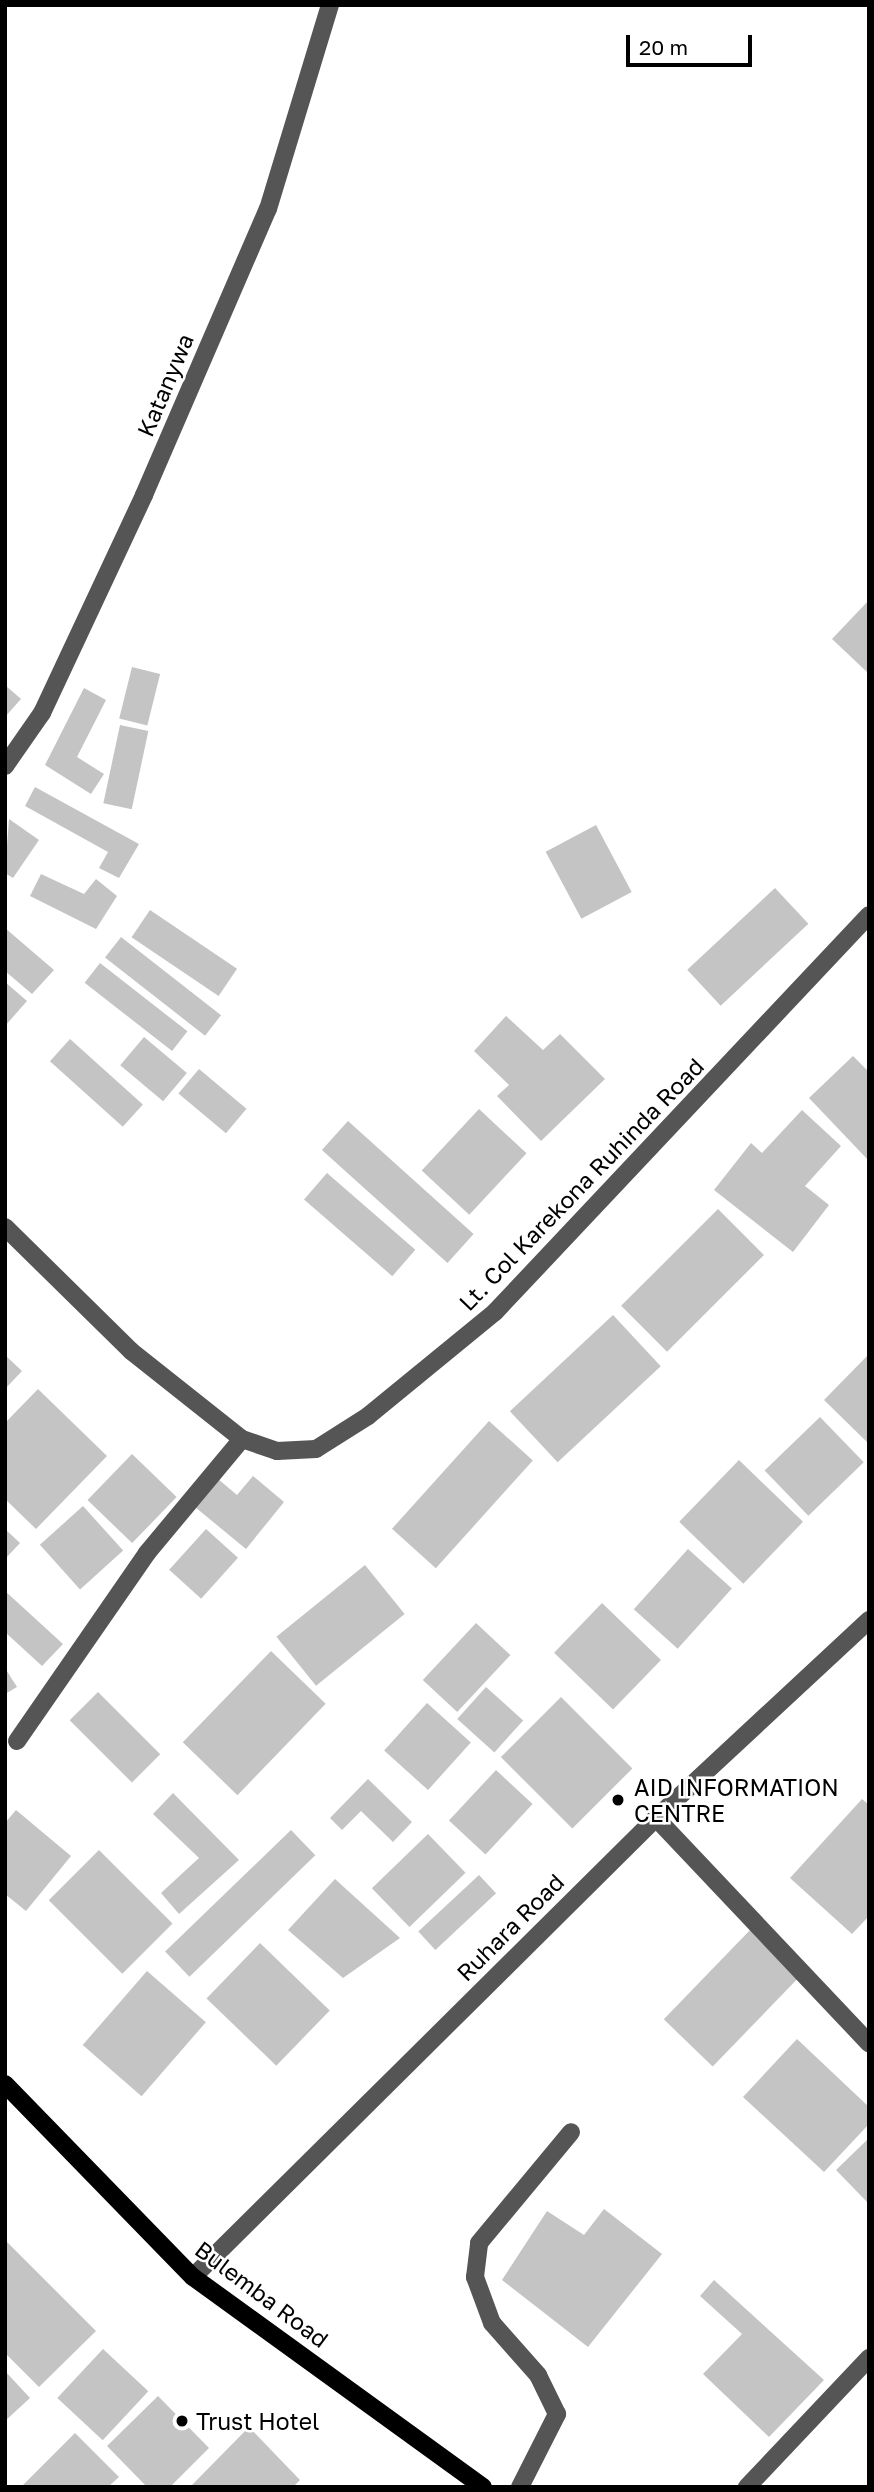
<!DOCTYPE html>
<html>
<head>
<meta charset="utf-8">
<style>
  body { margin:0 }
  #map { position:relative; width:874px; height:2492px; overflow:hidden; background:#fff; font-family:"Golos Text",sans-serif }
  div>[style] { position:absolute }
  .building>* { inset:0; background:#c4c4c4; transform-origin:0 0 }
  .minor>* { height:18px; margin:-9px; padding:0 9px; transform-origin:9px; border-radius:9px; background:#555 }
  .major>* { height:18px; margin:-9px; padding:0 9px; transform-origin:9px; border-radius:9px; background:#000 }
  .dots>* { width:19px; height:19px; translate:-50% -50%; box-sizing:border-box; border:4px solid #fff; border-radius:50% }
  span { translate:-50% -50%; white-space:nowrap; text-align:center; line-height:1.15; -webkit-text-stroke:5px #fff; paint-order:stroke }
  .street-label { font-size:23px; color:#000 }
  .poi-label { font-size:23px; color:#000 }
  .left { translate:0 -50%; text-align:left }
  .frame { position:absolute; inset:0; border:7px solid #000; pointer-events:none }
  .scale { position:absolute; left:626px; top:35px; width:126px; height:32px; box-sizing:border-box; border:4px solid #000; border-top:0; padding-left:9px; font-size:21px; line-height:24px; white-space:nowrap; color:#000; -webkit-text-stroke:5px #fff; paint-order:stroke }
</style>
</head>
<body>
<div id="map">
  <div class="building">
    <i style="clip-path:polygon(869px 600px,869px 670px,867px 672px,832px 639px)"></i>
    <i style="left:132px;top:667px;width:29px;height:53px;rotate:14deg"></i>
    <i style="clip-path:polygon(5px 685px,21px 699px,5px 717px)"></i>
    <i style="clip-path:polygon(84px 688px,106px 700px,77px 757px,104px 774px,91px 794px,45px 765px)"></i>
    <i style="left:120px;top:725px;width:29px;height:80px;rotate:12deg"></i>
    <i style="clip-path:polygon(35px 787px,139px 844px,119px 878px,99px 868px,108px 852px,25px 806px)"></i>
    <i style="clip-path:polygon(9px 819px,39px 840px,13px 878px,5px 873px)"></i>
    <i style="left:596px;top:825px;width:76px;height:57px;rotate:62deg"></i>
    <i style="clip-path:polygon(41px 874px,84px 894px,96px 879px,117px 896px,96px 929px,30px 896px)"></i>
    <i style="left:775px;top:888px;width:49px;height:120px;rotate:47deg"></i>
    <i style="left:150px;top:910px;width:105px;height:33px;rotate:34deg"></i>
    <i style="clip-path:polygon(5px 928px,54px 970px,32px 994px,5px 971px)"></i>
    <i style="left:121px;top:937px;width:127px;height:26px;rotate:38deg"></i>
    <i style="left:100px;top:963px;width:111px;height:25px;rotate:38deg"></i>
    <i style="clip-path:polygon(5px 982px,27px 1001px,5px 1026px)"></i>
    <i style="clip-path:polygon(506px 1016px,543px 1050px,560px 1034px,605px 1079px,541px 1141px,497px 1096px,509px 1085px,474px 1051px)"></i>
    <i style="left:144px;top:1037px;width:56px;height:37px;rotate:40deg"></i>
    <i style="left:70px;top:1039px;width:98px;height:30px;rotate:42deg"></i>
    <i style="clip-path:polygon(853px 1056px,869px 1072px,869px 1161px,809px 1098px)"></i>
    <i style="left:199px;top:1069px;width:62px;height:32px;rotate:40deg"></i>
    <i style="left:479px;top:1109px;width:65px;height:84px;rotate:43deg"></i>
    <i style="clip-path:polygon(802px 1110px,841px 1146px,805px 1186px,829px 1205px,793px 1252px,714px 1190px,751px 1143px,762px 1153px)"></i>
    <i style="left:348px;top:1121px;width:169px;height:39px;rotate:42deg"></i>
    <i style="left:327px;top:1173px;width:117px;height:35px;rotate:41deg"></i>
    <i style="left:718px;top:1209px;width:65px;height:137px;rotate:45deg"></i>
    <i style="left:613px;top:1315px;width:70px;height:141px;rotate:47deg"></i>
    <i style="clip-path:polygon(869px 1354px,869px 1444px,824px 1400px)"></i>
    <i style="clip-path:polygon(5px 1355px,22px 1371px,5px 1389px)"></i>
    <i style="clip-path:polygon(38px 1389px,107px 1456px,36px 1529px,5px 1499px,5px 1423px)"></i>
    <i style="left:820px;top:1417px;width:63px;height:77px;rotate:46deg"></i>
    <i style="left:489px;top:1421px;width:59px;height:145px;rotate:42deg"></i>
    <i style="left:132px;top:1454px;width:62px;height:64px;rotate:44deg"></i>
    <i style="left:739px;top:1460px;width:89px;height:86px;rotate:44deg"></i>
    <i style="clip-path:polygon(253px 1476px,284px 1502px,246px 1549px,195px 1507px,218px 1479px,237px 1495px)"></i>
    <i style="left:83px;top:1506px;width:60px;height:58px;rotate:48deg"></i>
    <i style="clip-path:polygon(5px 1529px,20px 1543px,5px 1559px)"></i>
    <i style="left:206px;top:1529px;width:43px;height:55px;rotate:42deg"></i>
    <i style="left:688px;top:1549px;width:59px;height:81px;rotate:42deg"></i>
    <i style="left:365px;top:1565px;width:63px;height:114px;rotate:51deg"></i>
    <i style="clip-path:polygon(5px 1591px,63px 1644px,42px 1666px,5px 1632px)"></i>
    <i style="left:602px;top:1603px;width:82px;height:69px;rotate:44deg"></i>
    <i style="left:476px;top:1623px;width:47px;height:78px;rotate:43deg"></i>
    <i style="left:271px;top:1651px;width:76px;height:127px;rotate:44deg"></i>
    <i style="clip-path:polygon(5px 1668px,17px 1687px,5px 1694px)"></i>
    <i style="left:486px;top:1687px;width:50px;height:43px;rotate:42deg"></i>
    <i style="left:98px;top:1692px;width:88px;height:40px;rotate:45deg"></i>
    <i style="left:561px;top:1697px;width:101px;height:85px;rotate:45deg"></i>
    <i style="left:427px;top:1703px;width:59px;height:64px;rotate:42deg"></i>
    <i style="left:496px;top:1770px;width:50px;height:69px;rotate:43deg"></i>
    <i style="clip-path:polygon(368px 1779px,412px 1822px,393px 1842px,361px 1811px,342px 1830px,330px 1818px)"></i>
    <i style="clip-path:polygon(173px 1793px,239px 1860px,179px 1914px,161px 1893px,199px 1858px,153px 1814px)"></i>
    <i style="clip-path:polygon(862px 1799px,869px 1805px,869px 1916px,852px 1934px,790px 1878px)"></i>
    <i style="clip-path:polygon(16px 1810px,71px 1856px,26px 1911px,5px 1894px,5px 1823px)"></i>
    <i style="left:291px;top:1830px;width:35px;height:175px;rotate:46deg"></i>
    <i style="left:428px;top:1834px;width:54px;height:78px;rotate:46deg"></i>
    <i style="left:99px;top:1850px;width:104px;height:71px;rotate:45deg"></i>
    <i style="left:479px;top:1875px;width:25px;height:83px;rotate:47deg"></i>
    <i style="clip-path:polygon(335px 1879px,400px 1938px,343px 1978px,288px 1930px)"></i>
    <i style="left:752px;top:1928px;width:68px;height:127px;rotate:44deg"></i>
    <i style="left:260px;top:1943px;width:97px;height:77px;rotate:44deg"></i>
    <i style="left:147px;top:1971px;width:78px;height:98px;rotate:41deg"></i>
    <i style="clip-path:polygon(797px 2039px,869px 2107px,869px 2124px,824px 2172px,743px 2097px)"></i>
    <i style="clip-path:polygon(869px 2138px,869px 2204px,836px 2170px)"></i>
    <i style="clip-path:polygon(604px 2209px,662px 2254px,588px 2347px,502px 2280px,547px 2211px,584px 2235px)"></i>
    <i style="clip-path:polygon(5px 2240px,96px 2331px,39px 2387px,5px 2353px)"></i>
    <i style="clip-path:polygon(714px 2280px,824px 2380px,769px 2437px,703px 2374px,742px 2334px,700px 2296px)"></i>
    <i style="left:103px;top:2349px;width:62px;height:67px;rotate:43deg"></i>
    <i style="clip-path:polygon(5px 2371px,30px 2398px,5px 2421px)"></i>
    <i style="clip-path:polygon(158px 2396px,209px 2448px,170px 2487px,147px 2487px,107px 2446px)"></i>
    <i style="clip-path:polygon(249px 2427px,300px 2480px,293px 2487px,190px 2487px)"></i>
    <i style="clip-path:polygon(75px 2433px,119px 2477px,108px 2487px,21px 2487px)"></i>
  </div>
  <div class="minor">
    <i style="left:5px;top:766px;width:65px;rotate:-55.1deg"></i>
    <i style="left:42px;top:713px;width:241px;rotate:-64.9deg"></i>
    <i style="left:144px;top:495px;width:312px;rotate:-66.6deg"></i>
    <i style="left:268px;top:209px;width:213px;rotate:-73.1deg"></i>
    <i style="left:5px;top:1227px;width:177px;rotate:44.5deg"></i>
    <i style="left:131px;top:1351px;width:142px;rotate:38.4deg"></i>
    <i style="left:242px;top:1439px;width:37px;rotate:19deg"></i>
    <i style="left:277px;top:1451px;width:39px;rotate:-3deg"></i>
    <i style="left:316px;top:1449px;width:62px;rotate:-32.4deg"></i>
    <i style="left:368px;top:1416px;width:164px;rotate:-39.3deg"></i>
    <i style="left:495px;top:1312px;width:545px;rotate:-46.71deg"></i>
    <i style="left:17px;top:1741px;width:229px;rotate:-55.3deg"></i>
    <i style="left:147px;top:1553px;width:148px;rotate:-50.2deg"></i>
    <i style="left:656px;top:1818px;width:310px;rotate:46.6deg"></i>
    <i style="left:193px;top:2277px;width:652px;rotate:-44.75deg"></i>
    <i style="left:656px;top:1818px;width:291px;rotate:-42.9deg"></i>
    <i style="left:520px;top:2487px;width:82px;rotate:-63.1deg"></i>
    <i style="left:557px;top:2414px;width:43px;rotate:-116deg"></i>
    <i style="left:538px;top:2375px;width:69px;rotate:-131.5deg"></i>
    <i style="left:492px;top:2323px;width:49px;rotate:-110.3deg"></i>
    <i style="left:475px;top:2277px;width:34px;rotate:-83deg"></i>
    <i style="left:479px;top:2243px;width:144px;rotate:-50.3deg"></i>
    <i style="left:747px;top:2487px;width:178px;rotate:-46.6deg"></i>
  </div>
  <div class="major">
    <i style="left:5px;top:2084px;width:269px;rotate:45.8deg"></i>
    <i style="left:193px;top:2277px;width:358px;rotate:35.9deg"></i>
  </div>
  <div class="dots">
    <i style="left:618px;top:1800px;background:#000"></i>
    <i style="left:182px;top:2421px;background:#000"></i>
  </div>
  <div class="street-label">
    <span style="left:165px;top:385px;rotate:-67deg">Katanywa</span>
    <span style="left:581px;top:1184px;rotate:-46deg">Lt. Col Karekona Ruhinda Road</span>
    <span style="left:510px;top:1927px;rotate:-45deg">Ruhara Road</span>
    <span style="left:262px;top:2294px;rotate:37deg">Bulemba Road</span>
  </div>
  <div class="poi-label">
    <span class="left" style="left:634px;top:1800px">AID INFORMATION<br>CENTRE</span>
    <span class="left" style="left:196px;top:2421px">Trust Hotel</span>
  </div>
  <div class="frame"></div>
  <div class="scale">20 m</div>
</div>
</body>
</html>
